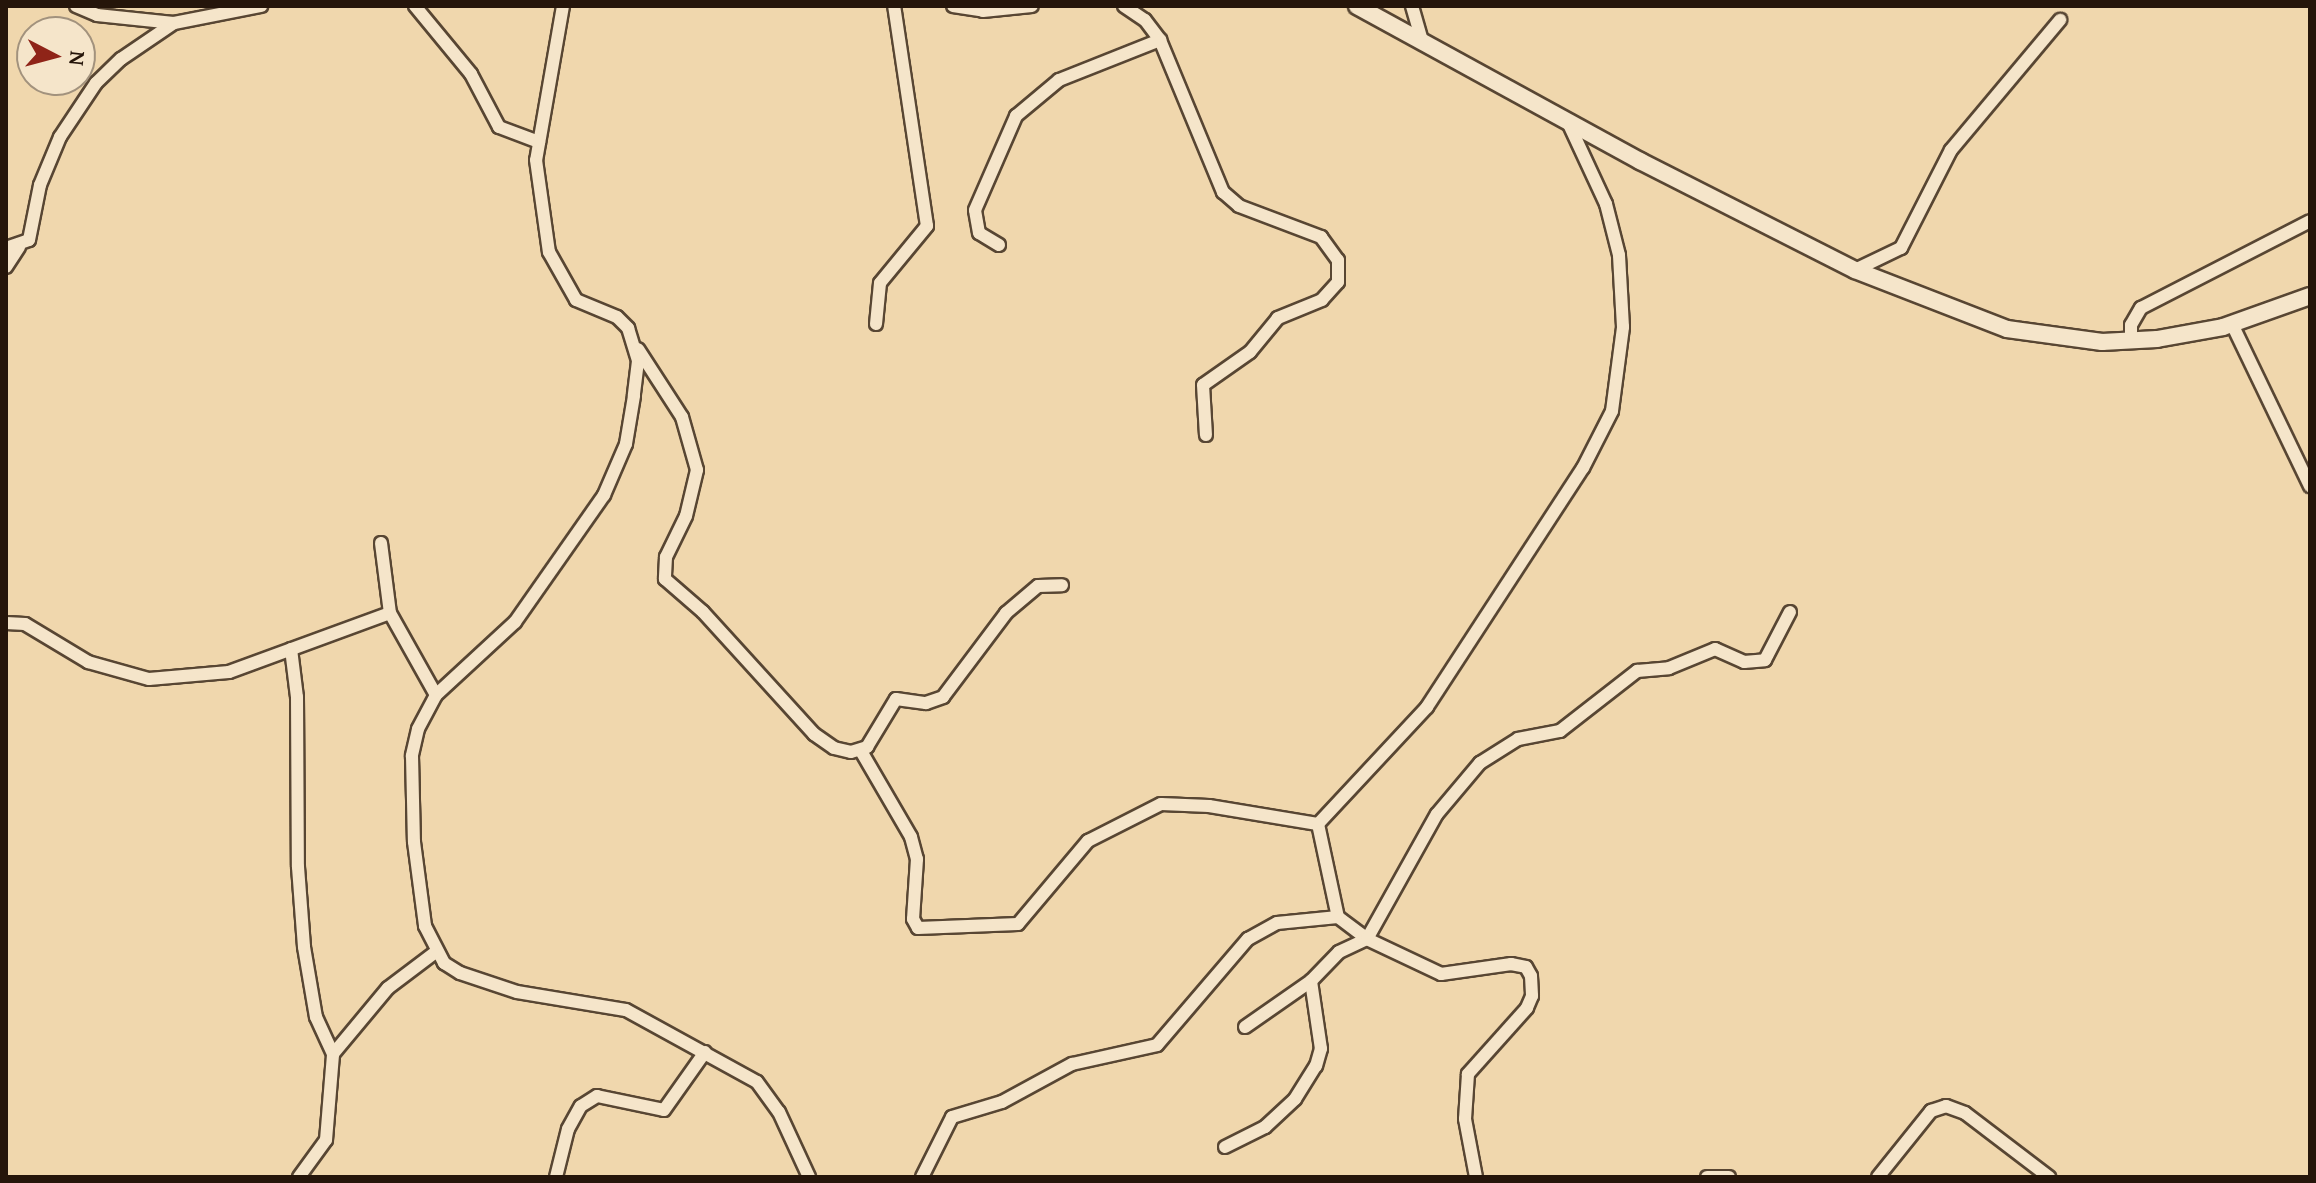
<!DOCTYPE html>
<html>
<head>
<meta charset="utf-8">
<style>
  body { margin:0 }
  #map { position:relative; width:2316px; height:1183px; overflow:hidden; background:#f0d7ad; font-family:"Gentium Book Plus",serif }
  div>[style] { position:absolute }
  .roads { filter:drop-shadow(2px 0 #584633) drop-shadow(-2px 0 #584633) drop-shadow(0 2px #584633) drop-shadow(0 -2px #584633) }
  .street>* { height:12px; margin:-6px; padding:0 6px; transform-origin:6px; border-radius:6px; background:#f5e5ca }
  .secondary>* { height:16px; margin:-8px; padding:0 8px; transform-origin:8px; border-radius:8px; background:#f5e5ca }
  span { translate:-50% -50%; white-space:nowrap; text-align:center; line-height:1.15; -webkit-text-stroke:6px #f5e5ca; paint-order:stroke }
  .frame { position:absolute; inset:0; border:8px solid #25150a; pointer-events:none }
  .north { position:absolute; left:16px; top:16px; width:80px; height:80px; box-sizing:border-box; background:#f5e5ca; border:2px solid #a2927d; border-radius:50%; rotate:96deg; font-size:22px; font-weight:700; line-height:32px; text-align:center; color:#25150a }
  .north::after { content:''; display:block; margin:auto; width:28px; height:36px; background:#8f2418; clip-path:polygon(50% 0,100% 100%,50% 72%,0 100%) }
</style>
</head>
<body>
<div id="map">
  <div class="roads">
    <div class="street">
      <i style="left:76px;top:6px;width:23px;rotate:23deg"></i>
      <i style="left:97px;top:15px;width:77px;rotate:5.9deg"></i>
      <i style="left:415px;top:6px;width:88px;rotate:50.5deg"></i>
      <i style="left:471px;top:74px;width:60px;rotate:62.2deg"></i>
      <i style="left:499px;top:127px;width:43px;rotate:20.6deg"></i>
      <i style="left:563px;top:6px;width:156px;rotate:99.9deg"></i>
      <i style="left:536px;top:160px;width:93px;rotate:82deg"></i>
      <i style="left:549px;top:252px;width:55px;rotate:60.6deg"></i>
      <i style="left:576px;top:300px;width:44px;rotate:22.5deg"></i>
      <i style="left:617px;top:317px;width:16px;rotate:45deg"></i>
      <i style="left:628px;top:328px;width:34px;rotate:73deg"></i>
      <i style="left:638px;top:361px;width:35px;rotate:97deg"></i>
      <i style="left:634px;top:396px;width:49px;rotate:99.5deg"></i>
      <i style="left:626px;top:444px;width:56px;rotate:113.3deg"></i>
      <i style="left:604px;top:495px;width:155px;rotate:125deg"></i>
      <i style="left:515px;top:622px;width:108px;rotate:137.3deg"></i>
      <i style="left:436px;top:695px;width:38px;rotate:118deg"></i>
      <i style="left:418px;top:729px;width:28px;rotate:103deg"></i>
      <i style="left:412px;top:756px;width:86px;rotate:88.7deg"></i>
      <i style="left:414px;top:842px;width:85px;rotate:82.5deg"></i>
      <i style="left:425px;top:926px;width:42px;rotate:62.8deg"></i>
      <i style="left:444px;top:963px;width:19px;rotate:32deg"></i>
      <i style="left:460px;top:973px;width:60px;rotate:18.4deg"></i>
      <i style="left:517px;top:992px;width:110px;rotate:9.4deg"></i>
      <i style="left:626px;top:1010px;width:149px;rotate:28.8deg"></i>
      <i style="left:757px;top:1082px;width:37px;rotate:54deg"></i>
      <i style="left:779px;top:1112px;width:72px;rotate:65.2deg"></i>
      <i style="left:953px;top:6px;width:30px;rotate:9deg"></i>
      <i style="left:983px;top:11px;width:49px;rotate:-5.8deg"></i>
      <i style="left:1124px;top:6px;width:25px;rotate:34deg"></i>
      <i style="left:1145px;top:20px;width:25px;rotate:53deg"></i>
      <i style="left:1160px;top:40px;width:165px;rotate:67.5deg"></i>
      <i style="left:1223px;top:192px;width:21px;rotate:41deg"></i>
      <i style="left:1239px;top:206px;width:88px;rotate:20.7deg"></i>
      <i style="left:1321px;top:237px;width:29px;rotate:54deg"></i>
      <i style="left:1338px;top:260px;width:22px;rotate:90deg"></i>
      <i style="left:1338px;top:282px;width:24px;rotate:132deg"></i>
      <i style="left:1322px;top:300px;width:48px;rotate:157.8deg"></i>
      <i style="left:1278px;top:318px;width:44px;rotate:129.5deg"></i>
      <i style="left:1250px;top:352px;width:57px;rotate:144.9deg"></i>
      <i style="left:1203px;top:385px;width:50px;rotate:86.6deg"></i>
      <i style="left:1412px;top:6px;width:35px;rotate:74deg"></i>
      <i style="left:999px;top:245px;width:23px;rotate:-149deg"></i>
      <i style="left:979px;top:233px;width:23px;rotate:-100deg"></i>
      <i style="left:975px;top:210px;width:103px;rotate:-66.4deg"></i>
      <i style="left:1016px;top:116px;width:56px;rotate:-39.9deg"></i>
      <i style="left:1059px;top:80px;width:109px;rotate:-21.6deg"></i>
      <i style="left:6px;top:248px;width:24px;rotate:-19deg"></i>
      <i style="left:29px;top:240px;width:56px;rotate:-78.7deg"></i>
      <i style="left:40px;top:185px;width:52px;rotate:-67.4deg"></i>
      <i style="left:60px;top:137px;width:65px;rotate:-56.3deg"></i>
      <i style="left:96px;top:83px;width:35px;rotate:-44deg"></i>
      <i style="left:121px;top:59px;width:64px;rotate:-34.2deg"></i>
      <i style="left:174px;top:23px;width:89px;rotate:-11.1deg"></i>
      <i style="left:6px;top:267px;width:24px;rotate:-57deg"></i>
      <i style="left:1855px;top:270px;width:51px;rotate:-25.6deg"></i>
      <i style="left:1901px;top:248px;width:110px;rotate:-63deg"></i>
      <i style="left:1951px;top:150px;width:170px;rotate:-50deg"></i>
      <i style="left:876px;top:324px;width:41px;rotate:-84.4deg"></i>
      <i style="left:880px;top:283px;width:74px;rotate:-50.5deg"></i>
      <i style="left:927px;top:226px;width:222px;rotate:-98.5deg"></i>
      <i style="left:2232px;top:324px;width:180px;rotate:64.3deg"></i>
      <i style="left:2131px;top:340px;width:15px;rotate:-90deg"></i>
      <i style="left:2131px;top:325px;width:20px;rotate:-60deg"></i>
      <i style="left:2141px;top:308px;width:190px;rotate:-27.2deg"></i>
      <i style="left:638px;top:349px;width:81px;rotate:57.1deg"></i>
      <i style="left:682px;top:417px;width:55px;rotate:74.2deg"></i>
      <i style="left:697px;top:470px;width:47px;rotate:103.4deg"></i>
      <i style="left:686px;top:516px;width:46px;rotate:116deg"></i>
      <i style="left:666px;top:557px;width:22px;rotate:93deg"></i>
      <i style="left:665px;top:579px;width:50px;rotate:41deg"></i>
      <i style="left:703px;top:612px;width:165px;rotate:47.7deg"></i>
      <i style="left:814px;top:734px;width:24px;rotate:35deg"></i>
      <i style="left:834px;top:748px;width:17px;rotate:13deg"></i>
      <i style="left:851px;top:752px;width:17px;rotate:-17deg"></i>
      <i style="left:867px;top:747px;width:56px;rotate:-58.9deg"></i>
      <i style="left:896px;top:699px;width:30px;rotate:8deg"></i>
      <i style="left:926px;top:703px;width:18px;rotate:-19deg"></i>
      <i style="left:943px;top:697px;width:105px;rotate:-53.1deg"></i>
      <i style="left:1006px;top:613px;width:42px;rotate:-40.2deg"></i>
      <i style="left:1038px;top:586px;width:24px;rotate:-2deg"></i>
      <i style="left:381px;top:543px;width:71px;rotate:82.7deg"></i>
      <i style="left:390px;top:613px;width:94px;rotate:60.7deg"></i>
      <i style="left:6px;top:623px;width:19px;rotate:3deg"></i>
      <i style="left:25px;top:624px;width:74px;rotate:31.1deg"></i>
      <i style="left:88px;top:662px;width:63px;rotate:15.6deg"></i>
      <i style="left:149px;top:679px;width:80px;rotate:-5deg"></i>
      <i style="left:229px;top:672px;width:171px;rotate:-20.1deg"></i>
      <i style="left:291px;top:649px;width:48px;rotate:82.9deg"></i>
      <i style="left:297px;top:697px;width:170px;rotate:89.7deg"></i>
      <i style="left:298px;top:867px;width:80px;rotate:85.7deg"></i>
      <i style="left:304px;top:947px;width:71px;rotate:80.3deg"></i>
      <i style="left:316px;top:1017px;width:41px;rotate:65.3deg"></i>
      <i style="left:861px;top:751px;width:99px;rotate:59.8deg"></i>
      <i style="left:911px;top:837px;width:23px;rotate:75deg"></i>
      <i style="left:917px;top:859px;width:60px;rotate:93.8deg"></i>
      <i style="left:913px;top:919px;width:10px;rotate:61deg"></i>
      <i style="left:918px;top:928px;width:100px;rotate:-2.3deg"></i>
      <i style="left:1018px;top:924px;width:109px;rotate:-49.9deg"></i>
      <i style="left:1088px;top:841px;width:82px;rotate:-26.9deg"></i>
      <i style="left:1161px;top:804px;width:48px;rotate:2.4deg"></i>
      <i style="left:1209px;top:806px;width:110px;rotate:9.4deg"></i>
      <i style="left:1318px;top:824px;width:160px;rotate:-47deg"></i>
      <i style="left:1427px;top:707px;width:285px;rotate:-56.9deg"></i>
      <i style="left:1583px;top:468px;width:64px;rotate:-63deg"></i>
      <i style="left:1612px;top:411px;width:85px;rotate:-82.5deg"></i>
      <i style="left:1623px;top:327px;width:72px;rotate:-93.2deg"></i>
      <i style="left:1619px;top:255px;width:53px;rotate:-104.3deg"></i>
      <i style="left:1606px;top:204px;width:93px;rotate:-114.9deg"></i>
      <i style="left:1318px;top:824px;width:95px;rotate:77.9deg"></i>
      <i style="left:1338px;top:917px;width:36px;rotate:37deg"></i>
      <i style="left:1367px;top:939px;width:82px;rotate:25.3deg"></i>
      <i style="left:1441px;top:974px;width:71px;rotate:-8.1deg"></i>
      <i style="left:1511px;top:964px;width:15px;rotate:11deg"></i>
      <i style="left:1526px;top:967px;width:10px;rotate:61deg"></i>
      <i style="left:1531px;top:976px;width:20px;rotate:87deg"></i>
      <i style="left:1532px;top:996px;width:13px;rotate:113deg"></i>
      <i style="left:1527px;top:1008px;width:89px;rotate:131.8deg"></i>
      <i style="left:1468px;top:1074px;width:45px;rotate:93.8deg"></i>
      <i style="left:1465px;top:1119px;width:59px;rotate:79.3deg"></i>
      <i style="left:1245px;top:1027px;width:80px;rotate:-34.9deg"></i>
      <i style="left:1311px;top:981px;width:40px;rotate:-46deg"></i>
      <i style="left:1339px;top:952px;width:31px;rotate:-25deg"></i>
      <i style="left:1367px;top:939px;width:143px;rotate:-60.8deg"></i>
      <i style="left:1437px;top:814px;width:67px;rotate:-49.9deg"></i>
      <i style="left:1480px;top:763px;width:45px;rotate:-32.3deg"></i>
      <i style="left:1518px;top:739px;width:43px;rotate:-10.8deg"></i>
      <i style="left:1560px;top:731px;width:98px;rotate:-37.9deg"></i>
      <i style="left:1637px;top:671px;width:32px;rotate:-5deg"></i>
      <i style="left:1669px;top:668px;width:50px;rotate:-22.4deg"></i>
      <i style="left:1715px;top:649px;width:32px;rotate:24deg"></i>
      <i style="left:1744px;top:662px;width:21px;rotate:-5deg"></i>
      <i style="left:1765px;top:660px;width:54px;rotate:-62.5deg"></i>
      <i style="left:1225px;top:1147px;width:45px;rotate:-26.6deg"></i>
      <i style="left:1265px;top:1127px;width:41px;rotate:-43deg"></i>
      <i style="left:1295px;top:1099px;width:39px;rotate:-58deg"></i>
      <i style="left:1316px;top:1066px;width:18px;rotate:-74deg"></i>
      <i style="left:1321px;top:1049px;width:69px;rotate:-98.4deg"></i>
      <i style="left:299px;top:1177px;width:46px;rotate:-53.9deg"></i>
      <i style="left:326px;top:1140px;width:86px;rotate:-85.3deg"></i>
      <i style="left:333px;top:1054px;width:86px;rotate:-50.2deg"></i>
      <i style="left:388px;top:988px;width:61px;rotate:-37.1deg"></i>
      <i style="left:556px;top:1177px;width:49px;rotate:-76deg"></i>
      <i style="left:568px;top:1129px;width:26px;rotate:-61deg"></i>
      <i style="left:581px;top:1106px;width:19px;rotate:-32deg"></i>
      <i style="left:597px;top:1096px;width:68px;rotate:11.8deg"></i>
      <i style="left:664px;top:1110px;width:71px;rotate:-54.7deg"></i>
      <i style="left:922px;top:1177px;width:67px;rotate:-63.4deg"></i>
      <i style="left:952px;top:1117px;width:52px;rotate:-16.7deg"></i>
      <i style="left:1002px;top:1102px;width:80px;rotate:-28.5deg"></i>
      <i style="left:1072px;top:1064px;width:87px;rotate:-12.6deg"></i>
      <i style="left:1157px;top:1045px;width:140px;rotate:-49.4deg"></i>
      <i style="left:1248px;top:939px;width:33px;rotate:-29deg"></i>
      <i style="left:1277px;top:923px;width:61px;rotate:-5.6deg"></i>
      <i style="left:1707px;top:1177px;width:22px"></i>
      <i style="left:1878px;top:1177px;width:85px;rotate:-51.2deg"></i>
      <i style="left:1931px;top:1111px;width:16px;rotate:-18deg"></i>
      <i style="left:1946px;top:1106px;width:20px;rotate:20deg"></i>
      <i style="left:1965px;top:1113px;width:106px;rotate:37.3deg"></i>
    </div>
    <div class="secondary">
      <i style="left:1357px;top:6px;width:323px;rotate:28.7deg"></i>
      <i style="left:1640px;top:161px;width:241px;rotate:26.9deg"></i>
      <i style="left:1855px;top:270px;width:163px;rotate:21.2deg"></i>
      <i style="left:2007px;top:329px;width:96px;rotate:7.8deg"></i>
      <i style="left:2102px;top:342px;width:55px;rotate:-3.1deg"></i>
      <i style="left:2157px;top:339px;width:67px;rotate:-10.3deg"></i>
      <i style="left:2223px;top:327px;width:92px;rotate:-19.6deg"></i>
    </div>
  </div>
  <div class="frame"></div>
  <div class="north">N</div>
</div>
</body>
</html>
